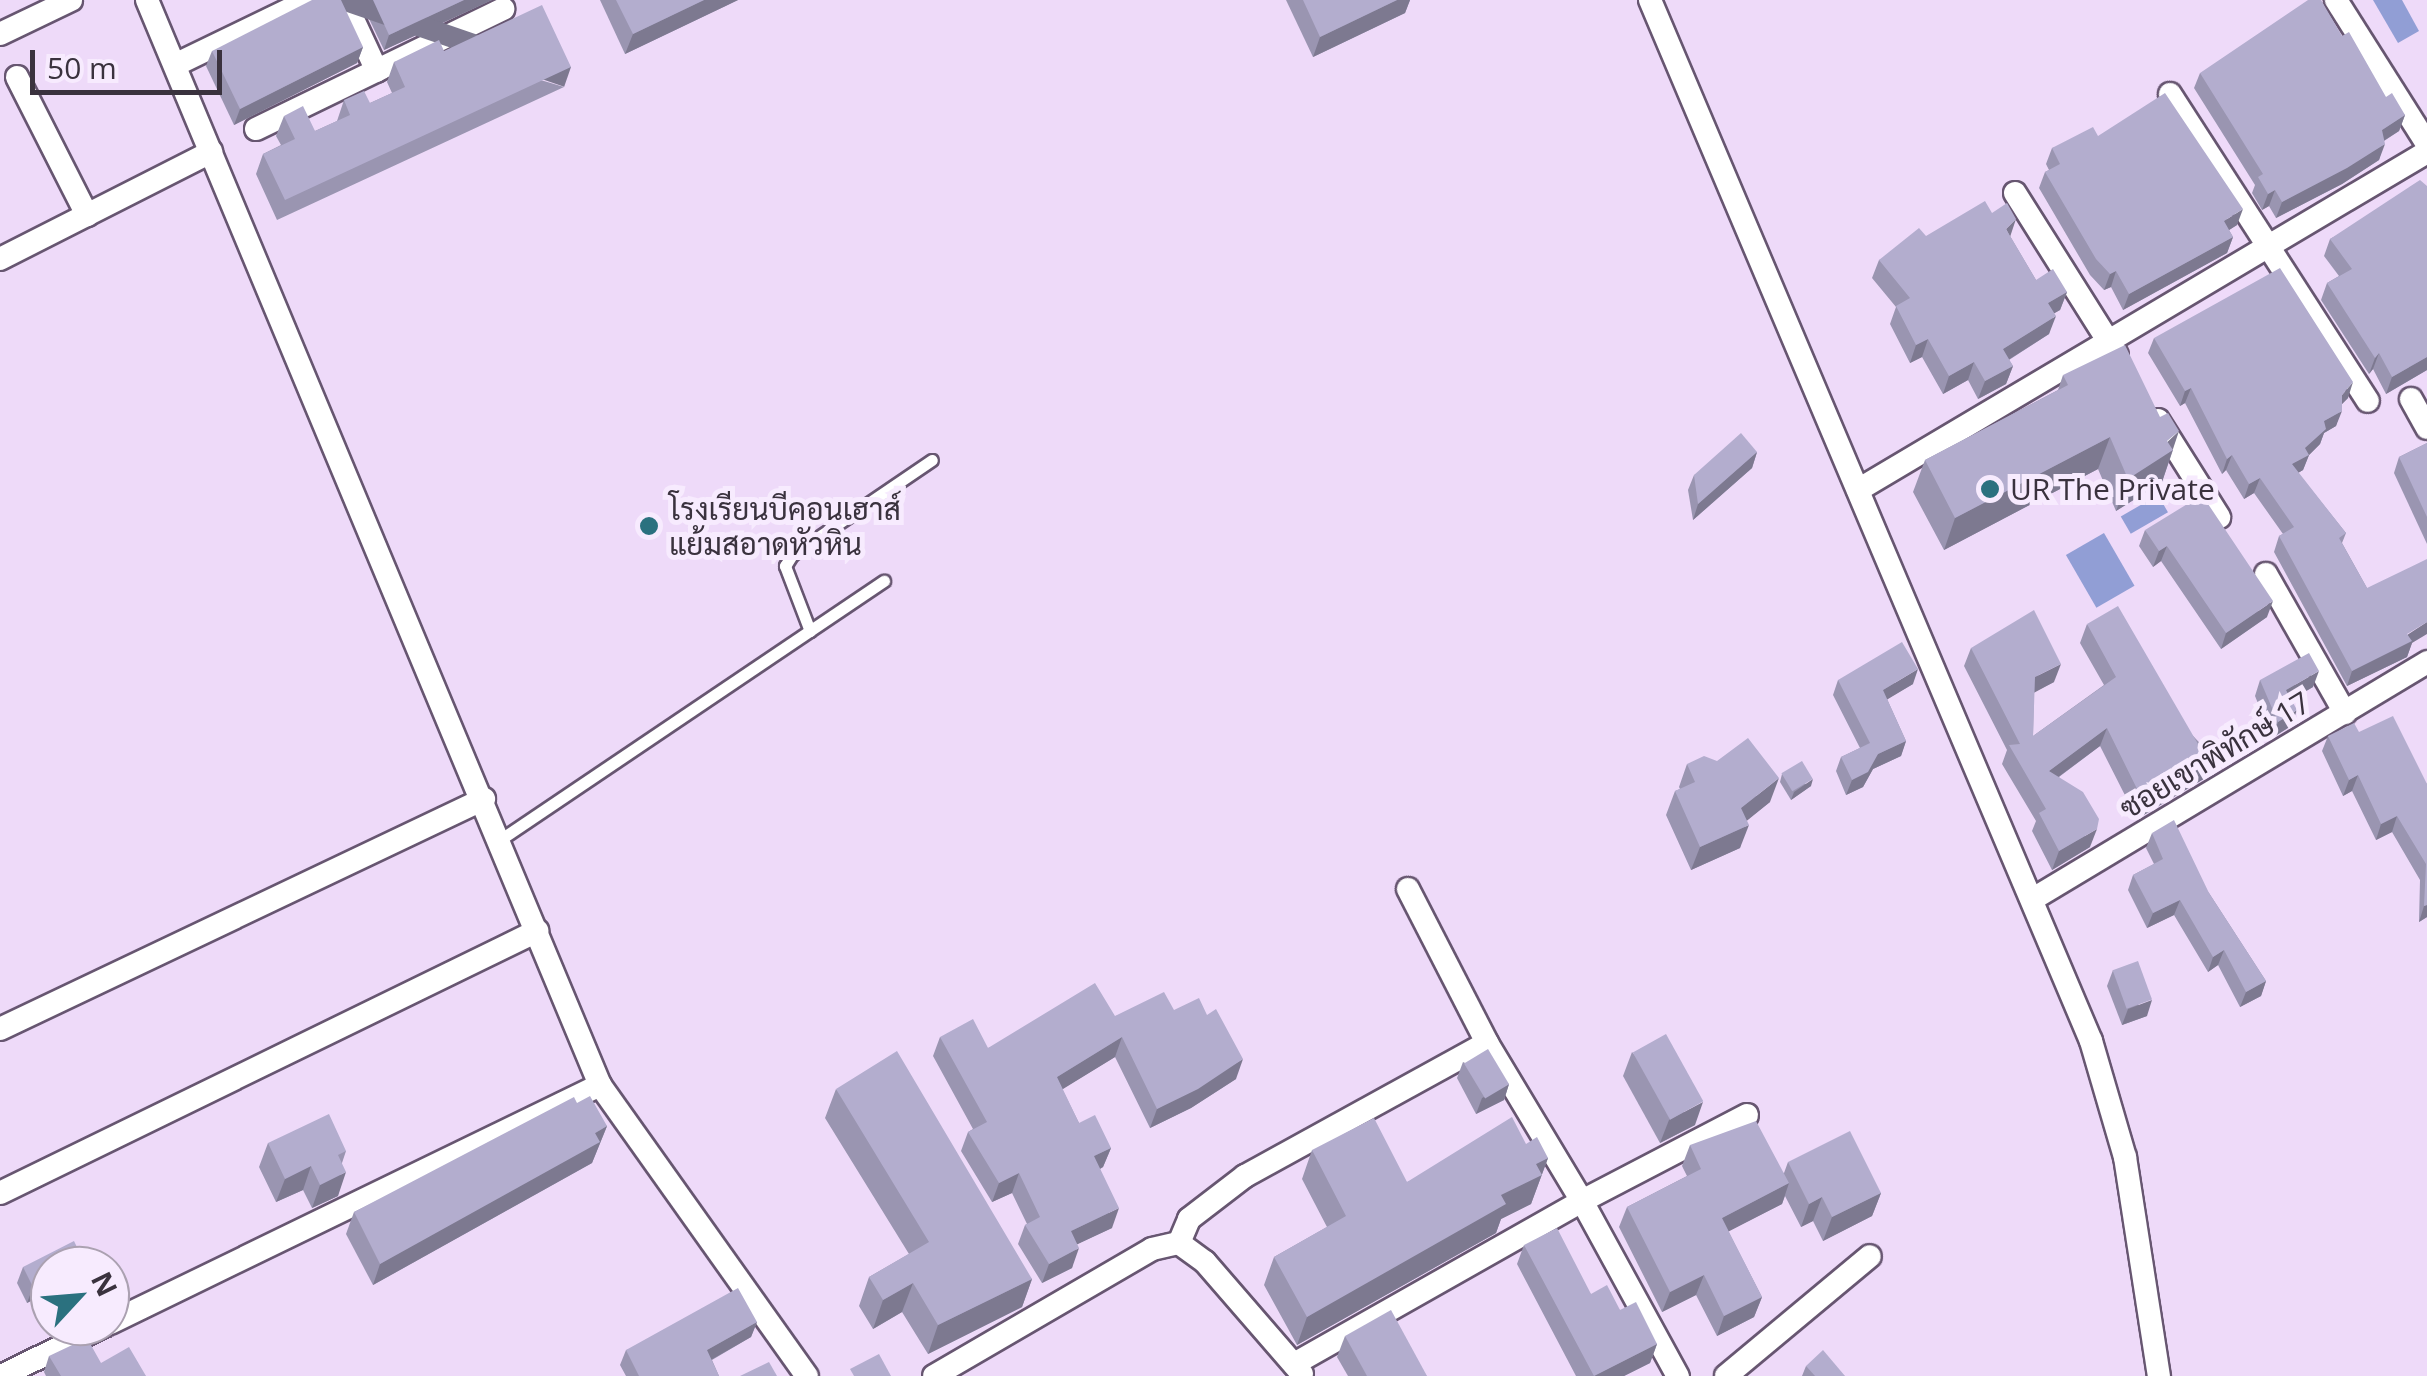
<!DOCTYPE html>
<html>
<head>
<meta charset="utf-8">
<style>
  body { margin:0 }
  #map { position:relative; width:2427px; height:1376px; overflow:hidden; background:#eedaf9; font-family:"Open Sans",Sarabun,sans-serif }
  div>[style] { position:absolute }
  .water>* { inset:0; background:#919ed5; transform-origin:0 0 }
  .roads { filter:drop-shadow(2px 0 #675671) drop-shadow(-2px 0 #675671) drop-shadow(0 2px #675671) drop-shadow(0 -2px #675671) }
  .lane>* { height:11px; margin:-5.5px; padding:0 5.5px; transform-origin:5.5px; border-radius:5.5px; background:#fff }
  .street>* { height:22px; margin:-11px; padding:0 11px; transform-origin:11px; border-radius:11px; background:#fff }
  .wall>* { inset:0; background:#9a95b1 }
  .shaded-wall>* { inset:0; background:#7d7990; transform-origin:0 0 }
  .building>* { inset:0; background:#b3adce; transform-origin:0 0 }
  .dots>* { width:28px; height:28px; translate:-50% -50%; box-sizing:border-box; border:5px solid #f7ebfe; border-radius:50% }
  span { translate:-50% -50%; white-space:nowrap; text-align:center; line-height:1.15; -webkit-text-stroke:10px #f7ebfe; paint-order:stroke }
  .poi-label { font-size:30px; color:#3a323e }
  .left { translate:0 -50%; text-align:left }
  .street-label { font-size:30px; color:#3a323e }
  .north { position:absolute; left:30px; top:1246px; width:100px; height:100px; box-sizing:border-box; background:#f7ebfe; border:2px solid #aba1b1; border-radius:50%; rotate:64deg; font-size:28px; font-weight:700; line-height:40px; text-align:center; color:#3a323e }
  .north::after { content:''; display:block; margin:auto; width:35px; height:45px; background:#2b717f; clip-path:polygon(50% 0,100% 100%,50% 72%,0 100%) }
  .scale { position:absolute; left:30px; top:50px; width:192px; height:45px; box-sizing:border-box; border:5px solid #3a323e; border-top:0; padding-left:12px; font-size:30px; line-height:35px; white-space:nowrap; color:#3a323e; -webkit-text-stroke:8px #f7ebfe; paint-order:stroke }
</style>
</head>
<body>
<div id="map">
  <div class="water">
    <i style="clip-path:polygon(2373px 0,2402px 0,2419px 31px,2398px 43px)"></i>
    <i style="left:2158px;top:495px;width:20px;height:43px;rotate:60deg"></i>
    <i style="left:2104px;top:533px;width:61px;height:44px;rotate:60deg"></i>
  </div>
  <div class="roads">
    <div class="lane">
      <i style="left:810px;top:631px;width:70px;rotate:-111deg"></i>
      <i style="left:785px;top:566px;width:13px;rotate:-58deg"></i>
      <i style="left:792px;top:555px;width:169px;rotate:-34.2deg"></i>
      <i style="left:501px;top:839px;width:462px;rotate:-34deg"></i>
    </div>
    <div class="street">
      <i style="left:147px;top:0;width:1176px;rotate:67.34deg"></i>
      <i style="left:600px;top:1085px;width:357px;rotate:54.6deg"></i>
      <i style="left:344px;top:0;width:78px;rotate:65.1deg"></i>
      <i style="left:1650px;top:0;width:1131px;rotate:67.04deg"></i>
      <i style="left:2091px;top:1041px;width:121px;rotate:73.7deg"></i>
      <i style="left:2125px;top:1157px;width:222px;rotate:81.2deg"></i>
      <i style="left:2336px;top:0;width:170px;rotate:57.7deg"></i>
      <i style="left:0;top:34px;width:79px;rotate:-25.6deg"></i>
      <i style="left:177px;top:64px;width:147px;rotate:-25.9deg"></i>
      <i style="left:17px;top:77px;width:155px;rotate:63.1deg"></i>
      <i style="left:2170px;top:94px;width:365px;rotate:57.2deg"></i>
      <i style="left:256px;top:129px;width:275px;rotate:-25.9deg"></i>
      <i style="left:2015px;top:193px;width:191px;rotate:57.8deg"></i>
      <i style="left:0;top:259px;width:237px;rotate:-26.9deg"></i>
      <i style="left:2411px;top:399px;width:33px;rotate:61deg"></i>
      <i style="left:2158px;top:420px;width:115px;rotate:57.8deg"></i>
      <i style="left:1858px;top:490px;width:662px;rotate:-30.71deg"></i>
      <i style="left:2266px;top:574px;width:160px;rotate:60.4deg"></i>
      <i style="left:1408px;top:889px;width:173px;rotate:62.8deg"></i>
      <i style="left:1487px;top:1043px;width:184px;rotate:59deg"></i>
      <i style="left:1582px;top:1201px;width:186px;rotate:-27.5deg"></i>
      <i style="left:2033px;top:899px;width:460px;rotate:-31deg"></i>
      <i style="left:0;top:1029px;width:536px;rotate:-25.42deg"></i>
      <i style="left:0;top:1193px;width:598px;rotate:-26.01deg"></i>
      <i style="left:1179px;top:1243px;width:26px;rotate:-67deg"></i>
      <i style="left:1189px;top:1219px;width:71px;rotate:-37.5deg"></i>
      <i style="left:1245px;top:1176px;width:276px;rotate:-28.8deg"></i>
      <i style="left:110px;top:1323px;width:545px;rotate:-25.91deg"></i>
      <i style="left:1294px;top:1364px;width:331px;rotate:-29.5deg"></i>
      <i style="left:1582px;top:1201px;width:200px;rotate:61.3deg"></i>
      <i style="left:1px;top:1376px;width:114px;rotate:-25.9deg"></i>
      <i style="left:934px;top:1376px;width:252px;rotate:-30.2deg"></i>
      <i style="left:1152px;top:1249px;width:28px;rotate:-13deg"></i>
      <i style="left:1179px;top:1243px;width:32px;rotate:36deg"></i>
      <i style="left:1205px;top:1262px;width:148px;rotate:49.1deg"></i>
      <i style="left:1726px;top:1376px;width:187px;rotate:-39.8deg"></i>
    </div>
  </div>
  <div class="wall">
    <i style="clip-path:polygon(360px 0,492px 0,384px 50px)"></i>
    <i style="clip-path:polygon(600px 0,738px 0,625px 54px)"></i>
    <i style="clip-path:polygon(1286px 0,1410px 0,1405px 13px,1313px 57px)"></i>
    <i style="clip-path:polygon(363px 47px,357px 63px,234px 125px,206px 66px,212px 51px)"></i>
    <i style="clip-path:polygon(444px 51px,564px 87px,277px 220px,256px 174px,263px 154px,281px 145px,276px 136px,284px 116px,315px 131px,337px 121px,344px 100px,370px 103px,392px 93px,387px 82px,394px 62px)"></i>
    <i style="clip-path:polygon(2200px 73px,2386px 97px,2405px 115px,2399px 131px,2384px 141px,2379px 160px,2342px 184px,2276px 218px,2269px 206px,2262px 210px,2252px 193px,2255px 185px,2194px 88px)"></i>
    <i style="clip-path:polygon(2098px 136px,2237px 225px,2229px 230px,2233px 237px,2227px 253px,2123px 310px,2111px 287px,2104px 290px,2090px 275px,2039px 188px,2045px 172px,2049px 170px,2046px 164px,2052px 148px)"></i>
    <i style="clip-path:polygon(2427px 186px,2427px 370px,2386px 394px,2373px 369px,2369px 374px,2321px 300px,2327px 283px,2339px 276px,2324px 256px,2330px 239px)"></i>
    <i style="clip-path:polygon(1992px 213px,2010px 236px,2036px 280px,2067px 292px,2060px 310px,2054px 313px,2049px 334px,2009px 360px,2013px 366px,2006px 384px,1978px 399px,1968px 380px,1943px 394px,1922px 357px,1910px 363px,1890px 324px,1896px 307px,1872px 278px,1879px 260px)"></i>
    <i style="clip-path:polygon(2154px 338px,2348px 398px,2342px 404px,2336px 426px,2324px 433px,2320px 444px,2309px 455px,2303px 470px,2298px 473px,2346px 533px,2342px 543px,2367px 588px,2412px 643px,2407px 657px,2347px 686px,2274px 552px,2279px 536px,2283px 534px,2254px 493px,2244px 499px,2226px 470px,2222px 474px,2185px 403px,2180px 406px,2148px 353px)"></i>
    <i style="clip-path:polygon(2063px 375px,2173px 450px,2162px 482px,2116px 511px,2098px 469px,1944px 550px,1913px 492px,1925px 460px,2058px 390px)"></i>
    <i style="clip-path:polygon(2427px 443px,2427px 544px,2394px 473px,2399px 457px)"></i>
    <i style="clip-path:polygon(1757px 452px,1752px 468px,1693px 520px,1688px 490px,1694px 475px)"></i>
    <i style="clip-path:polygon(2145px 530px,2267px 617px,2221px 649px,2161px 561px,2153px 567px,2139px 546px)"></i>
    <i style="clip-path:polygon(2087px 624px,2214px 758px,2207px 777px,2137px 819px,2100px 746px,2059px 777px,2090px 847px,2052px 870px,2032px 831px,2036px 821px,2002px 764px,2007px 750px,1964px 666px,1971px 648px,2054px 682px,2034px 692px,2033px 736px,2104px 685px,2080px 643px)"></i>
    <i style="clip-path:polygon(1838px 680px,1913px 684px,1887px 699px,1906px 741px,1901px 756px,1873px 769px,1863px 787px,1846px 795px,1836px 771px,1841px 757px,1860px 748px,1833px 695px)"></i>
    <i style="clip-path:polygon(2260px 680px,2313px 687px,2291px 700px,2291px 726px,2272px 738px,2255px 696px)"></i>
    <i style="clip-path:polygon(2359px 732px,2427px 784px,2427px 917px,2419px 922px,2420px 880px,2392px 832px,2376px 840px,2352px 791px,2343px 796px,2322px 751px,2328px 736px)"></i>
    <i style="clip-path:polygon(1687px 764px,1770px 802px,1747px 820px,1740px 848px,1691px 870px,1666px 815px,1675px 791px,1680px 789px,1679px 787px)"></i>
    <i style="clip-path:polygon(1782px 774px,1811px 786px,1791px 800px,1780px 782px)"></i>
    <i style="clip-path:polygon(2152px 833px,2209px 893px,2266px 981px,2261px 996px,2240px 1007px,2218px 965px,2208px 972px,2174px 915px,2147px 928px,2128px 890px,2133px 875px,2154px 864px,2146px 848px)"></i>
    <i style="clip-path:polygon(2113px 970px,2147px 1016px,2122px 1025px,2107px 986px)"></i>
    <i style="clip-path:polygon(1174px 1010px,1207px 1015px,1236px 1079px,1191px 1108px,1150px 1128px,1115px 1057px,1062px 1089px,1079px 1123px,1111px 1148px,1103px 1167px,1100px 1169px,1112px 1228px,1077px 1244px,1072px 1268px,1042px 1283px,1018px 1244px,1025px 1225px,1027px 1224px,1012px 1193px,992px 1202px,961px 1151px,968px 1132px,973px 1129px,933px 1056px,940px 1037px,988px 1048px,1115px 1016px)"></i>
    <i style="clip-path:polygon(1632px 1052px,1695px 1125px,1660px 1143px,1623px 1076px)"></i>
    <i style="clip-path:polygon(1463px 1062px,1509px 1084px,1504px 1100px,1476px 1114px,1457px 1078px)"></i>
    <i style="clip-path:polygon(836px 1089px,1032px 1279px,1022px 1307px,928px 1354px,902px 1312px,873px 1329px,859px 1306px,869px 1277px,909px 1254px,825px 1118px)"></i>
    <i style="clip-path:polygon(577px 1103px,607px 1126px,592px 1163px,373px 1285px,346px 1234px,354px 1212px)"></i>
    <i style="clip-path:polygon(268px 1143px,346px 1151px,342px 1163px,338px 1196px,312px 1208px,303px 1190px,276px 1202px,259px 1167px)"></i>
    <i style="clip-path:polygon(1526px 1144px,1548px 1158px,1531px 1204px,1501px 1219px,1496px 1233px,1297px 1345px,1264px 1285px,1274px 1257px,1327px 1227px,1302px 1179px,1312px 1150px,1407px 1182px)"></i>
    <i style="clip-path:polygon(1690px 1145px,1784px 1173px,1788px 1162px,1881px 1193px,1872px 1216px,1823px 1241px,1813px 1221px,1801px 1227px,1785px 1196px,1782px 1204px,1728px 1231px,1762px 1297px,1754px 1317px,1717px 1336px,1696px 1295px,1662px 1312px,1619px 1227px,1627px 1207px,1687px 1176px,1682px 1166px)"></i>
    <i style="clip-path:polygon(1524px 1245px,1591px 1294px,1620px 1310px,1657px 1344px,1650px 1363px,1624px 1376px,1576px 1376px,1517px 1264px)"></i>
    <i style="clip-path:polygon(50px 1266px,50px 1311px,42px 1295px,27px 1303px,17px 1283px,23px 1267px)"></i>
    <i style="clip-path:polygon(757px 1322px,751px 1337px,712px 1360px,719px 1376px,626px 1376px,620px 1365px,626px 1350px)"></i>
    <i style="clip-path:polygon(1345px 1336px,1427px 1376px,1348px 1376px,1337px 1357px)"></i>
    <i style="clip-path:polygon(49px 1356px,101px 1363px,146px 1376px,46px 1376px,44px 1372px)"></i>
    <i style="clip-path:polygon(1806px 1366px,1845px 1376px,1802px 1376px)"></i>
  </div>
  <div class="shaded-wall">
    <i style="clip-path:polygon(464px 0,492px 0,384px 50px,389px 35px)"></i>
    <i style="clip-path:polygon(704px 0,738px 0,625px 54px,633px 34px)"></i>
    <i style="clip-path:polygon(1397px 0,1410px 0,1405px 13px,1313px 57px,1320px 37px)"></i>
    <i style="clip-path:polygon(363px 47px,357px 63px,234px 125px,240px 109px)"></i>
    <i style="left:571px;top:67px;width:21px;height:315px;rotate:109deg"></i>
    <i style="clip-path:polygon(2405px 115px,2399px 131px,2377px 145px,2382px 130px)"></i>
    <i style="clip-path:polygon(2385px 144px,2379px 160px,2342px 184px,2276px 218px,2282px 202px)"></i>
    <i style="clip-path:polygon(2275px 190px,2269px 206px,2262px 210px,2268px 194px)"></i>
    <i style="clip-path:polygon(2243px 209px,2237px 225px,2218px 237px,2224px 221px)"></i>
    <i style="clip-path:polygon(2016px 219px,2010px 237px,2006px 229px)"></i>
    <i style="clip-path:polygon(2233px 237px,2227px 253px,2123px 310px,2129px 294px)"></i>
    <i style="clip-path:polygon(2116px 271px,2111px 287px,2104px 290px,2110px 274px)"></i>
    <i style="clip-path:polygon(2067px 292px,2060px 310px,2041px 321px,2048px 303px)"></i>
    <i style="clip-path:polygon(2056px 316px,2049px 334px,1997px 367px,2003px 349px)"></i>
    <i style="clip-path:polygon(1928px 339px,1922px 357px,1910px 363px,1916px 345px)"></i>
    <i style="clip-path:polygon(2379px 353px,2373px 369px,2369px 374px,2375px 358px)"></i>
    <i style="clip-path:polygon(2427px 357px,2427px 370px,2386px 394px,2392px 377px)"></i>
    <i style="clip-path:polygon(1974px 362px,1968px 380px,1943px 394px,1949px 376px)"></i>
    <i style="clip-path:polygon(2013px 366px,2006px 384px,1978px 399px,1985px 381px)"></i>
    <i style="clip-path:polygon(2353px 382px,2348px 398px,2336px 410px,2342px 395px)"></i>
    <i style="clip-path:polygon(2191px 388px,2185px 403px,2180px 406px,2185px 391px)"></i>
    <i style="clip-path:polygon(2342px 411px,2336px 426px,2324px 433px,2320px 444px,2309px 455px,2303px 470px,2286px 480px,2292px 464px,2324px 421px)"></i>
    <i style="clip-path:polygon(2179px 431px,2162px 482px,2116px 511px,2128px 479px)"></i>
    <i style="clip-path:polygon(2110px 437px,2098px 469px,1944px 550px,1955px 518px)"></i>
    <i style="clip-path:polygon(1757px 452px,1752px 468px,1693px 520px,1698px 504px)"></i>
    <i style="clip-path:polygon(2232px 455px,2226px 470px,2222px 474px,2227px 459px)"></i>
    <i style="clip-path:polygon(2260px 478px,2254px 493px,2244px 499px,2249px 484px)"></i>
    <i style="clip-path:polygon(2167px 546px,2161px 561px,2153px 567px,2159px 551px)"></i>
    <i style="clip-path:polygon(2273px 601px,2267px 617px,2221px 649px,2226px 633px)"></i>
    <i style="clip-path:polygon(2427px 622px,2427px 634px,2412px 643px,2407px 657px,2347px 686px,2352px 671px)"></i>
    <i style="clip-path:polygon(2061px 664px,2054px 682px,2028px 696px,2035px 677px)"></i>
    <i style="clip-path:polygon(1918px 669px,1913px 684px,1878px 705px,1883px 690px)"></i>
    <i style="clip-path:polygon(2319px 671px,2313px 687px,2280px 706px,2286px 690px)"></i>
    <i style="clip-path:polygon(2297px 710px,2291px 726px,2272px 738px,2278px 722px)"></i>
    <i style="clip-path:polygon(2107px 728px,2100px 746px,2042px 789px,2049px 771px)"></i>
    <i style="clip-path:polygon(1906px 741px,1901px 756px,1873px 769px,1863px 787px,1846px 795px,1852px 780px,1878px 754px)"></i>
    <i style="clip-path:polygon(2214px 758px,2207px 777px,2137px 819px,2143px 801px)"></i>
    <i style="clip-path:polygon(2358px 775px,2352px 791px,2343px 796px,2349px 780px)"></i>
    <i style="clip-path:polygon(1779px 778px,1770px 802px,1733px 832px,1741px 808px)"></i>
    <i style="clip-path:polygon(1813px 779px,1811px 786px,1791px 800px,1794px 792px)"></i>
    <i style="clip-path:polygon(2397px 816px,2392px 832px,2376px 840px,2381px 824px)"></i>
    <i style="clip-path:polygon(1749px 825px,1740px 848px,1691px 870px,1700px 847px)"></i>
    <i style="clip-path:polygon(2097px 829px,2090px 847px,2052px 870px,2059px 851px)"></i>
    <i style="clip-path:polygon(2180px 900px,2174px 915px,2147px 928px,2153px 913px)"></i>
    <i style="clip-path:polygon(2427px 905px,2427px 917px,2419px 922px,2424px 906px)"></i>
    <i style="clip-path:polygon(2224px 950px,2218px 965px,2208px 972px,2213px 957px)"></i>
    <i style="clip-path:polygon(2266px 981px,2261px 996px,2240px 1007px,2246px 992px)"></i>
    <i style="clip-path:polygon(2152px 1000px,2147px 1016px,2122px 1025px,2128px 1009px)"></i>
    <i style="clip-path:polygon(1122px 1037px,1115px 1057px,1050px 1097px,1057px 1077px)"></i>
    <i style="clip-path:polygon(1243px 1059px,1236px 1079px,1191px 1108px,1150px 1128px,1157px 1109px)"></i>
    <i style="clip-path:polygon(1509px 1084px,1504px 1100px,1476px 1114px,1482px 1098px)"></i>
    <i style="clip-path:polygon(1703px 1102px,1695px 1125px,1660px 1143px,1669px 1120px)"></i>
    <i style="clip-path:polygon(607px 1126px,592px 1163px,373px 1285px,380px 1264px)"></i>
    <i style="clip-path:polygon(1111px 1148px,1103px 1167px,1087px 1176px,1094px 1156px)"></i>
    <i style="clip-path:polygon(1548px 1158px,1531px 1204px,1501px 1219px,1496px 1233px,1297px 1345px,1307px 1317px,1536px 1164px)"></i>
    <i style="clip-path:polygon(311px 1166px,303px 1190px,276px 1202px,285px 1179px)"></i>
    <i style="clip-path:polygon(346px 1172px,338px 1196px,312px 1208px,320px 1185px)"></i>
    <i style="clip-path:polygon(1019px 1173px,1012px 1193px,992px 1202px,999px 1183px)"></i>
    <i style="clip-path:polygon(1789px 1183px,1782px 1204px,1714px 1239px,1722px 1218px)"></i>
    <i style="clip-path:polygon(1881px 1193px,1872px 1216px,1823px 1241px,1832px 1217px)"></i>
    <i style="clip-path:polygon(1822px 1197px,1813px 1221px,1801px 1227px,1809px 1204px)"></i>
    <i style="clip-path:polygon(1119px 1208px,1112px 1228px,1063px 1251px,1071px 1231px)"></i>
    <i style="clip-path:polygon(1079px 1248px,1072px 1268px,1042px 1283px,1049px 1264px)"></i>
    <i style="clip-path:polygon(1704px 1275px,1696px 1295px,1662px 1312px,1670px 1292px)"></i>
    <i style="clip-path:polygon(48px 1279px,42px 1295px,27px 1303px,33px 1287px)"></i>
    <i style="clip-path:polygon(1032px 1279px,1022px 1307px,928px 1354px,938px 1325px)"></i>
    <i style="clip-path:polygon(913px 1283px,902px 1312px,873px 1329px,883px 1300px)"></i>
    <i style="clip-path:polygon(1762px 1297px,1754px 1317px,1717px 1336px,1724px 1316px)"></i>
    <i style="clip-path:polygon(757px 1322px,751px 1337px,702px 1365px,707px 1350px)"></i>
    <i style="clip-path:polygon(1657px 1344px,1650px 1363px,1624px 1376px,1594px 1376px)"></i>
  </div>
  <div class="building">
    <i style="clip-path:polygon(312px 0,341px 0,363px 47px,240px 109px,212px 51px)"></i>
    <i style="clip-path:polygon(373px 0,464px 0,389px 35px)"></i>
    <i style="clip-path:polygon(616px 0,704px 0,633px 34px)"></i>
    <i style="clip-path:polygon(1303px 0,1397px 0,1320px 37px)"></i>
    <i style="clip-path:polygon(2308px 0,2321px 0,2342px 36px,2349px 32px,2386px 97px,2392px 93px,2405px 115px,2382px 130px,2385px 144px,2347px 168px,2282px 202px,2275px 190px,2268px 194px,2258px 177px,2263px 174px,2200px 73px)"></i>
    <i style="clip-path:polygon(542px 5px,571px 67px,285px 200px,263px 154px,295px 139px,284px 116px,303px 106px,315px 131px,350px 115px,344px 100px,364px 91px,370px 103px,405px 87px,394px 62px,439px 40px,444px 51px)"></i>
    <i style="clip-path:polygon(2165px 93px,2243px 209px,2224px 221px,2233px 237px,2129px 294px,2116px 271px,2110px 274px,2096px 259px,2045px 172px,2060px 164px,2052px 148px,2093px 127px,2098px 136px)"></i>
    <i style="clip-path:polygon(2420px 180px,2427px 186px,2427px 357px,2392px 377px,2379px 353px,2375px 358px,2327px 283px,2352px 269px,2330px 239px)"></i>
    <i style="clip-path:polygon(1985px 201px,1992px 213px,2007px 203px,2016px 219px,2006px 229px,2036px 280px,2053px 269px,2067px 292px,2048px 303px,2056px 316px,2003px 349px,2013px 366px,1985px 381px,1974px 362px,1949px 376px,1928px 339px,1916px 345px,1896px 306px,1910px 298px,1879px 260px,1919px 228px,1926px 236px)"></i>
    <i style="clip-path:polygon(2280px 268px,2353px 382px,2342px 395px,2342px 411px,2324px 421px,2326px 429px,2305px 448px,2309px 455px,2292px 464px,2346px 533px,2339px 538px,2367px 588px,2427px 559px,2427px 622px,2407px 634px,2412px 641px,2352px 671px,2279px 536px,2294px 527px,2260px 478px,2249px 484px,2232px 455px,2227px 459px,2191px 388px,2185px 391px,2154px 338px)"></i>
    <i style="clip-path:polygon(2125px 345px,2160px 417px,2168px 413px,2179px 431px,2167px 441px,2173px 450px,2128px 479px,2110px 437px,1955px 518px,1925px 460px,2068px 385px,2063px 375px)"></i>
    <i style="clip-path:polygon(1741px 433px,1757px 452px,1698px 504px,1694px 475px)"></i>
    <i style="clip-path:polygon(2427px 443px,2427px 517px,2399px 457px)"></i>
    <i style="clip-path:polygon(2202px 495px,2273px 601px,2226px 633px,2167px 546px,2159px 551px,2145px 530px)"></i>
    <i style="clip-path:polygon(2118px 606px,2198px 744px,2205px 741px,2214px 758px,2143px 801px,2107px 728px,2049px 771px,2083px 792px,2099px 819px,2097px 829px,2059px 851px,2039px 813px,2046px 809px,2009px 745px,2020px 744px,1971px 648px,2034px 610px,2061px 664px,2035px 677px,2033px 736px,2116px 677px,2087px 624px)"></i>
    <i style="clip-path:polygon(1902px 642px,1918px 669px,1883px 690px,1906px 741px,1878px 754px,1868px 772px,1852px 780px,1841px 757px,1870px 743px,1838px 680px)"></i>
    <i style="clip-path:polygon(2309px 653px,2319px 671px,2286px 690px,2297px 710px,2278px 722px,2260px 680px)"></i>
    <i style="clip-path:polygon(2393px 716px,2427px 784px,2427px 905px,2424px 906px,2426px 864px,2397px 816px,2381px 824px,2358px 775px,2349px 780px,2328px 736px,2354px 723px,2359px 732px)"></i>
    <i style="clip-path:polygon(1748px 738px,1779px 778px,1741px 808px,1749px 825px,1700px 847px,1675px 791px,1695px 782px,1687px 764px,1704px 756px,1717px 761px)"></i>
    <i style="left:1802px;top:761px;width:21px;height:24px;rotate:59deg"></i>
    <i style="clip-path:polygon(2174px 820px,2209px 893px,2266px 981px,2246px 992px,2224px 950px,2213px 957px,2180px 900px,2153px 913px,2133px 875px,2163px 859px,2152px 833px)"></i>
    <i style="left:2138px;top:961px;width:41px;height:27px;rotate:70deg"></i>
    <i style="clip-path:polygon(1095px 983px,1115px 1016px,1164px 992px,1174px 1010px,1199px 998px,1207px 1015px,1216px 1009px,1243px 1059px,1198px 1089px,1157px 1109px,1122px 1037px,1057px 1077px,1079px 1123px,1095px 1115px,1111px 1148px,1094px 1156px,1119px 1208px,1071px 1231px,1079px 1248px,1049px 1264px,1025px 1225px,1040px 1217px,1019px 1173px,999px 1183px,968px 1132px,987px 1122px,940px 1037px,973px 1019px,988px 1048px)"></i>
    <i style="left:1666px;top:1034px;width:77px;height:38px;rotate:61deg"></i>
    <i style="left:1488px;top:1049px;width:41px;height:28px;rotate:59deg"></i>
    <i style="clip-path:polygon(897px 1051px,1032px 1279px,938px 1325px,913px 1283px,883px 1300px,869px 1277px,929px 1242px,836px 1089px)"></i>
    <i style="clip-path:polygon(590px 1096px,607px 1126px,595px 1133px,600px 1142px,380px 1264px,354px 1212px,574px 1097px,577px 1103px)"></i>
    <i style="clip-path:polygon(329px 1114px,346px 1151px,338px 1155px,346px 1172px,320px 1185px,311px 1166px,285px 1179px,268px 1143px)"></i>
    <i style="clip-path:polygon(1512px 1117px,1526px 1144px,1537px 1137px,1548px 1158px,1536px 1164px,1542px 1175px,1501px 1195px,1506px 1204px,1307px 1317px,1274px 1257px,1346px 1216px,1312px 1150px,1374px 1118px,1407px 1182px)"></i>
    <i style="clip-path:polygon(1756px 1121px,1789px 1183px,1722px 1218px,1762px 1297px,1724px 1316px,1704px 1275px,1670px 1292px,1627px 1207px,1701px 1169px,1690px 1145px)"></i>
    <i style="clip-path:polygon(1850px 1131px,1881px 1193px,1832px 1217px,1822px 1197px,1809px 1204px,1788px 1162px)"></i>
    <i style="clip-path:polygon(1557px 1228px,1591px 1294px,1607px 1285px,1620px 1310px,1636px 1302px,1657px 1344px,1594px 1376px,1524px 1245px)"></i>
    <i style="clip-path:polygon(74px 1241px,86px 1266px,50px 1266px,50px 1283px,48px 1279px,33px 1287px,23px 1267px)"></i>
    <i style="clip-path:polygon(738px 1288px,757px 1322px,707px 1350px,719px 1376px,639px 1376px,626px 1350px)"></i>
    <i style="clip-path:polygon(1391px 1310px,1427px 1376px,1367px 1376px,1345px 1336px)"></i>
    <i style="clip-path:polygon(87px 1338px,101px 1363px,129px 1347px,146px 1376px,61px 1376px,49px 1356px)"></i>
    <i style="clip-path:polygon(1823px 1350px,1845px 1376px,1815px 1376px,1806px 1366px)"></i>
    <i style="clip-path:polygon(879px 1354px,891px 1376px,854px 1376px,850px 1369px)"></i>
    <i style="clip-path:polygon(769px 1362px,777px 1376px,740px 1376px)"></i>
  </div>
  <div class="dots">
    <i style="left:1990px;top:489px;background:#2b717f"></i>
    <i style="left:649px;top:526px;background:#2b717f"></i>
  </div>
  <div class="poi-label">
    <span class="left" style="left:2010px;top:489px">UR The Private</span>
    <span class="left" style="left:669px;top:526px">โรงเรียนบีคอนเฮาส์<br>แย้มสอาดหัวหิน</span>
  </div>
  <div class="street-label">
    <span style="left:2215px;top:755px;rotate:-31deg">ซอยเขาพิทักษ์ 17</span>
  </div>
  <div class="north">N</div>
  <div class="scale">50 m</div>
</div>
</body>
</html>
